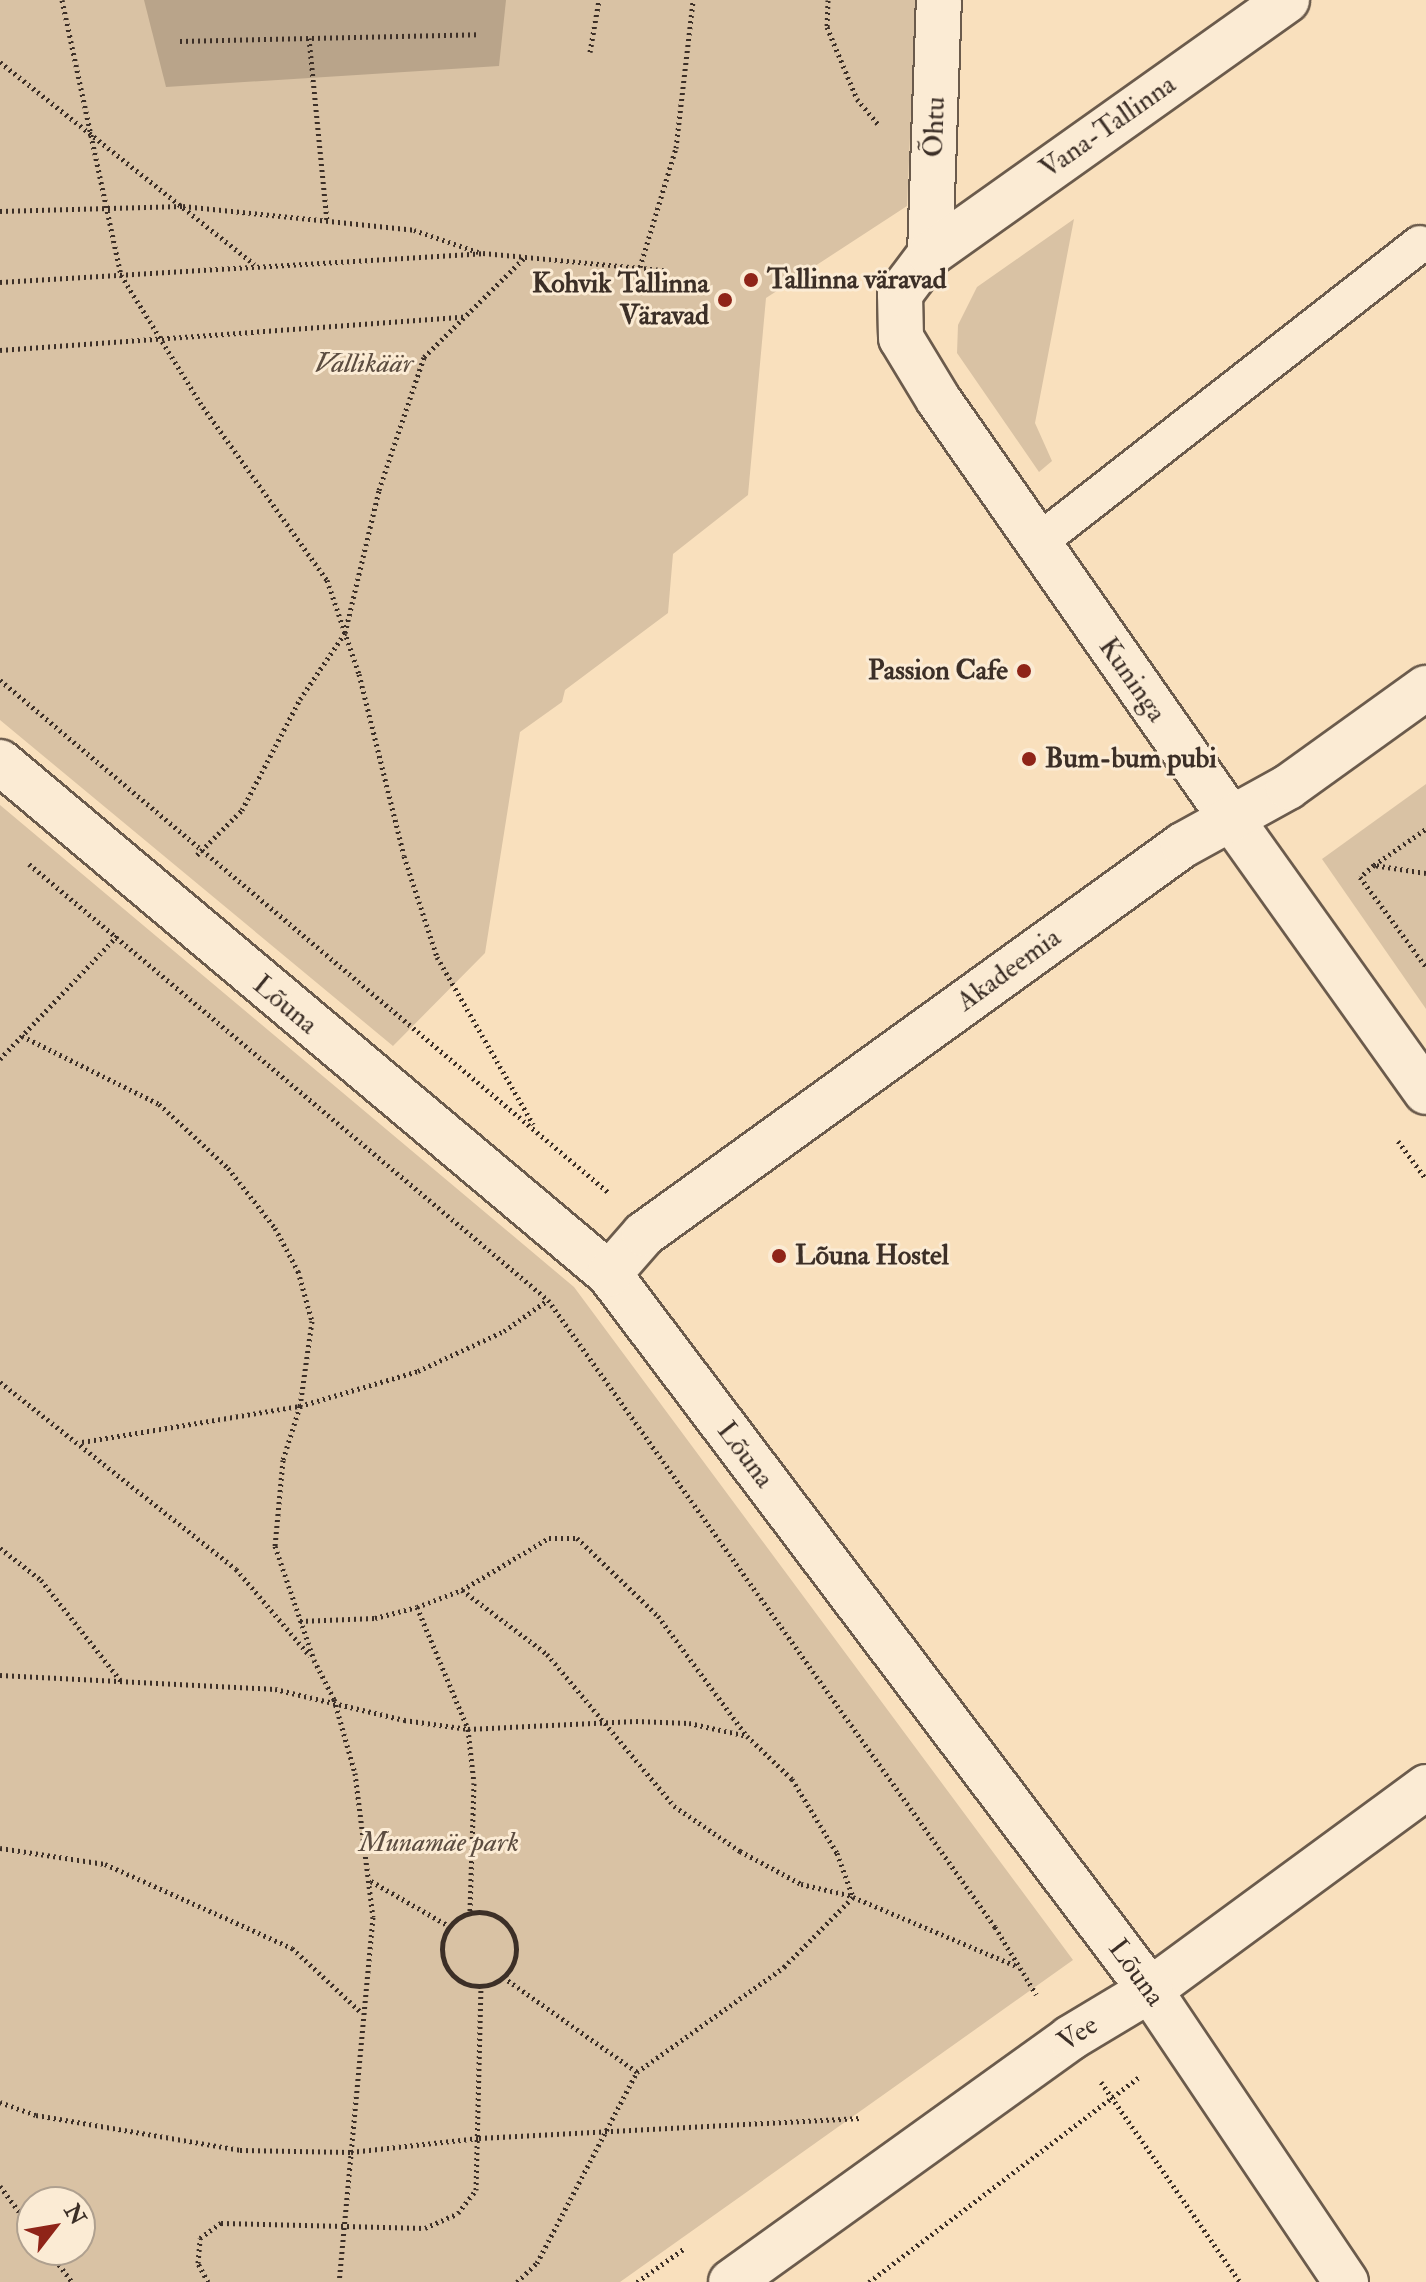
<!DOCTYPE html>
<html>
<head>
<meta charset="utf-8">
<style>
  body { margin:0 }
  #map { position:relative; width:1426px; height:2282px; overflow:hidden; background:#f9e0bd; font-family:"IM FELL Double Pica",serif }
  div>[style] { position:absolute }
  .green>* { inset:0; background:#d9c2a4 }
  .water>* { inset:0; background:#b9a48a }
  .path>* { height:5px; margin-top:-2.5px; transform-origin:0; background:repeating-linear-gradient(90deg,#3c2f27 0 2px,transparent 0 6px) }
  .path>.ring { margin:-2.5px; padding:0; box-sizing:content-box; background:none; border:5px solid #3c2f27; border-radius:50% }
  .roads { filter:drop-shadow(2px 0 #6b5b4c) drop-shadow(-2px 0 #6b5b4c) drop-shadow(0 2px #6b5b4c) drop-shadow(0 -2px #6b5b4c) }
  .service>* { height:36px; margin:-18px; padding:0 18px; transform-origin:18px; border-radius:18px; background:#fbebd4 }
  .minor>* { height:44px; margin:-22px; padding:0 22px; transform-origin:22px; border-radius:22px; background:#fbebd4 }
  .tertiary>* { height:44px; margin:-22px; padding:0 22px; transform-origin:22px; border-radius:22px; background:#fbebd4 }
  .dots>* { width:22px; height:22px; translate:-50% -50%; box-sizing:border-box; border:4px solid #fbebd4; border-radius:50% }
  span { translate:-50% -50%; white-space:nowrap; text-align:center; line-height:1.15; -webkit-text-stroke:6px #fbebd4; paint-order:stroke }
  .street-label { font-size:28px; color:#3c2f27 }
  .poi-label { font-size:28px; color:#3c2f27; font-weight:700 }
  .left { translate:0 -50%; text-align:left }
  .right { translate:-100% -50%; text-align:right }
  .park-label { font-size:28px; color:#5b4c40; font-style:italic }
  .north { position:absolute; left:16px; top:2186px; width:80px; height:80px; box-sizing:border-box; background:#fbebd4; border:2px solid #afa08f; border-radius:50%; rotate:59deg; font-size:22px; font-weight:700; line-height:32px; text-align:center; color:#3c2f27 }
  .north::after { content:''; display:block; margin:auto; width:28px; height:36px; background:#8f2418; clip-path:polygon(50% 0,100% 100%,50% 72%,0 100%) }
</style>
</head>
<body>
<div id="map">
  <div class="green">
    <i style="clip-path:polygon(0 0,916px 0,907px 206px,766px 298px,748px 495px,673px 554px,668px 613px,565px 690px,562px 702px,520px 732px,485px 953px,393px 1046px,0 720px)"></i>
    <i style="clip-path:polygon(1074px 219px,1035px 423px,1052px 461px,1039px 472px,957px 353px,958px 325px,977px 287px)"></i>
    <i style="clip-path:polygon(1426px 784px,1426px 1009px,1322px 859px)"></i>
    <i style="clip-path:polygon(evenodd,0 805px,574px 1287px,1073px 1960px,620px 2282px,0 2282px,0 805px,32px 2202px,80px 2202px,80px 2250px,32px 2250px,32px 2202px)"></i>
  </div>
  <div class="water">
    <i style="clip-path:polygon(144px 0,506px 0,499px 66px,166px 87px)"></i>
  </div>
  <div class="path">
    <i style="left:62px;top:0;width:281px;rotate:77.9deg"></i>
    <i style="left:121px;top:275px;width:155px;rotate:58.2deg"></i>
    <i style="left:203px;top:407px;width:213px;rotate:54.4deg"></i>
    <i style="left:327px;top:580px;width:99px;rotate:71.2deg"></i>
    <i style="left:359px;top:674px;width:187px;rotate:76.1deg"></i>
    <i style="left:404px;top:856px;width:106px;rotate:71.9deg"></i>
    <i style="left:437px;top:957px;width:193px;rotate:60.1deg"></i>
    <i style="left:828px;top:0;width:27px;rotate:92deg"></i>
    <i style="left:827px;top:27px;width:78px;rotate:67.4deg"></i>
    <i style="left:857px;top:99px;width:34px;rotate:50deg"></i>
    <i style="left:309px;top:38px;width:185px;rotate:84.4deg"></i>
    <i style="left:180px;top:41px;width:299px;rotate:-1.3deg"></i>
    <i style="left:590px;top:52px;width:53px;rotate:-80.2deg"></i>
    <i style="left:0;top:62px;width:325px;rotate:38.5deg"></i>
    <i style="left:0;top:211px;width:183px;rotate:-1.6deg"></i>
    <i style="left:183px;top:206px;width:232px;rotate:5.9deg"></i>
    <i style="left:414px;top:230px;width:68px;rotate:19deg"></i>
    <i style="left:640px;top:267px;width:124px;rotate:-73.2deg"></i>
    <i style="left:676px;top:148px;width:149px;rotate:-83.4deg"></i>
    <i style="left:0;top:282px;width:484px;rotate:-3.4deg"></i>
    <i style="left:483px;top:253px;width:182px;rotate:5.4deg"></i>
    <i style="left:0;top:350px;width:467px;rotate:-4.1deg"></i>
    <i style="left:0;top:680px;width:795px;rotate:40.1deg"></i>
    <i style="left:197px;top:855px;width:64px;rotate:-45deg"></i>
    <i style="left:242px;top:810px;width:125px;rotate:-62.4deg"></i>
    <i style="left:300px;top:699px;width:80px;rotate:-55.7deg"></i>
    <i style="left:345px;top:633px;width:147px;rotate:-76.6deg"></i>
    <i style="left:379px;top:490px;width:140px;rotate:-71.3deg"></i>
    <i style="left:424px;top:357px;width:142px;rotate:-44.7deg"></i>
    <i style="left:29px;top:864px;width:678px;rotate:40.03deg"></i>
    <i style="left:548px;top:1300px;width:770px;rotate:54.51deg"></i>
    <i style="left:995px;top:1927px;width:79px;rotate:58.5deg"></i>
    <i style="left:1374px;top:865px;width:63px;rotate:-34.7deg"></i>
    <i style="left:1426px;top:873px;width:53px;rotate:-171.3deg"></i>
    <i style="left:1374px;top:865px;width:18px;rotate:139deg"></i>
    <i style="left:1360px;top:877px;width:112px;rotate:53.7deg"></i>
    <i style="left:22px;top:1036px;width:153px;rotate:26.4deg"></i>
    <i style="left:159px;top:1104px;width:94px;rotate:42.8deg"></i>
    <i style="left:228px;top:1168px;width:76px;rotate:51.9deg"></i>
    <i style="left:275px;top:1228px;width:49px;rotate:61.9deg"></i>
    <i style="left:298px;top:1271px;width:52px;rotate:74.4deg"></i>
    <i style="left:312px;top:1321px;width:86px;rotate:98deg"></i>
    <i style="left:300px;top:1406px;width:57px;rotate:107.5deg"></i>
    <i style="left:283px;top:1460px;width:86px;rotate:95.3deg"></i>
    <i style="left:275px;top:1546px;width:120px;rotate:71.1deg"></i>
    <i style="left:314px;top:1660px;width:44px;rotate:62.9deg"></i>
    <i style="left:334px;top:1699px;width:77px;rotate:74.2deg"></i>
    <i style="left:355px;top:1773px;width:145px;rotate:82.9deg"></i>
    <i style="left:373px;top:1917px;width:367px;rotate:95.3deg"></i>
    <i style="left:0;top:1059px;width:170px;rotate:-46.4deg"></i>
    <i style="left:1398px;top:1141px;width:47px;rotate:53.6deg"></i>
    <i style="left:0;top:1382px;width:301px;rotate:38.4deg"></i>
    <i style="left:236px;top:1569px;width:114px;rotate:49.6deg"></i>
    <i style="left:82px;top:1442px;width:221px;rotate:-9.4deg"></i>
    <i style="left:300px;top:1406px;width:123px;rotate:-16.5deg"></i>
    <i style="left:418px;top:1371px;width:95px;rotate:-24.9deg"></i>
    <i style="left:504px;top:1331px;width:54px;rotate:-35.2deg"></i>
    <i style="left:0;top:1548px;width:52px;rotate:38deg"></i>
    <i style="left:41px;top:1580px;width:129px;rotate:51.6deg"></i>
    <i style="left:462px;top:1590px;width:106px;rotate:37deg"></i>
    <i style="left:547px;top:1654px;width:198px;rotate:50.1deg"></i>
    <i style="left:674px;top:1806px;width:80px;rotate:34.3deg"></i>
    <i style="left:740px;top:1851px;width:69px;rotate:28.4deg"></i>
    <i style="left:801px;top:1884px;width:52px;rotate:13.2deg"></i>
    <i style="left:417px;top:1607px;width:132px;rotate:67.3deg"></i>
    <i style="left:468px;top:1729px;width:54px;rotate:83.7deg"></i>
    <i style="left:474px;top:1783px;width:129px;rotate:91.8deg"></i>
    <i style="left:300px;top:1621px;width:75px;rotate:-2.3deg"></i>
    <i style="left:375px;top:1618px;width:43px;rotate:-14.7deg"></i>
    <i style="left:417px;top:1607px;width:48px;rotate:-20.7deg"></i>
    <i style="left:462px;top:1590px;width:101px;rotate:-30.9deg"></i>
    <i style="left:549px;top:1538px;width:28px"></i>
    <i style="left:577px;top:1538px;width:112px;rotate:43.9deg"></i>
    <i style="left:658px;top:1616px;width:148px;rotate:53.5deg"></i>
    <i style="left:0;top:1675px;width:275px;rotate:2.9deg"></i>
    <i style="left:275px;top:1689px;width:133px;rotate:13.5deg"></i>
    <i style="left:404px;top:1720px;width:65px;rotate:8deg"></i>
    <i style="left:468px;top:1729px;width:168px;rotate:-2.7deg"></i>
    <i style="left:636px;top:1721px;width:53px;rotate:2.2deg"></i>
    <i style="left:689px;top:1723px;width:59px;rotate:12.6deg"></i>
    <i style="left:747px;top:1736px;width:62px;rotate:43.7deg"></i>
    <i style="left:792px;top:1779px;width:87px;rotate:58.7deg"></i>
    <i style="left:837px;top:1853px;width:47px;rotate:70deg"></i>
    <i style="left:853px;top:1897px;width:180px;rotate:22.9deg"></i>
    <i style="left:0;top:1848px;width:106px;rotate:8.7deg"></i>
    <i style="left:105px;top:1864px;width:205px;rotate:24.2deg"></i>
    <i style="left:292px;top:1948px;width:96px;rotate:42.9deg"></i>
    <i style="left:371px;top:1881px;width:90px;rotate:30deg"></i>
    <i class="ring" style="left:442px;top:1912px;width:69px;height:69px"></i>
    <i style="left:503px;top:1977px;width:164px;rotate:35.3deg"></i>
    <i style="left:1101px;top:2082px;width:244px;rotate:55.2deg"></i>
    <i style="left:0;top:2102px;width:38px;rotate:20deg"></i>
    <i style="left:36px;top:2115px;width:207px;rotate:9.7deg"></i>
    <i style="left:240px;top:2150px;width:111px;rotate:1deg"></i>
    <i style="left:351px;top:2152px;width:129px;rotate:-6.2deg"></i>
    <i style="left:479px;top:2138px;width:382px;rotate:-3deg"></i>
    <i style="left:0;top:2186px;width:54px;rotate:53.3deg"></i>
    <i style="left:48px;top:2250px;width:40px;rotate:53deg"></i>
    <i style="left:208px;top:2282px;width:21px;rotate:-118deg"></i>
    <i style="left:198px;top:2263px;width:25px;rotate:-85deg"></i>
    <i style="left:200px;top:2238px;width:26px;rotate:-36deg"></i>
    <i style="left:221px;top:2223px;width:204px;rotate:1.4deg"></i>
    <i style="left:425px;top:2228px;width:36px;rotate:-24deg"></i>
    <i style="left:458px;top:2213px;width:29px;rotate:-52deg"></i>
    <i style="left:476px;top:2190px;width:204px;rotate:-88.6deg"></i>
    <i style="left:517px;top:2282px;width:28px;rotate:-44deg"></i>
    <i style="left:537px;top:2263px;width:216px;rotate:-62.4deg"></i>
    <i style="left:637px;top:2072px;width:181px;rotate:-35.5deg"></i>
    <i style="left:784px;top:1967px;width:98px;rotate:-45.4deg"></i>
    <i style="left:637px;top:2282px;width:59px;rotate:-35.3deg"></i>
    <i style="left:869px;top:2282px;width:340px;rotate:-37.2deg"></i>
  </div>
  <div class="roads">
    <div class="service">
      <i style="left:1036px;top:544px;width:487px;rotate:-38deg"></i>
    </div>
    <div class="minor">
      <i style="left:930px;top:254px;width:254px;rotate:-88deg"></i>
      <i style="left:0;top:762px;width:796px;rotate:40.05deg"></i>
      <i style="left:1232px;top:820px;width:513px;rotate:-124.93deg"></i>
      <i style="left:938px;top:399px;width:71px;rotate:-121.2deg"></i>
      <i style="left:901px;top:338px;width:44px;rotate:-91.3deg"></i>
      <i style="left:900px;top:294px;width:50px;rotate:-53.1deg"></i>
      <i style="left:930px;top:254px;width:438px;rotate:-35.4deg"></i>
      <i style="left:731px;top:2282px;width:418px;rotate:-35.7deg"></i>
      <i style="left:1070px;top:2038px;width:93px;rotate:-31deg"></i>
    </div>
    <div class="tertiary">
      <i style="left:1232px;top:820px;width:334px;rotate:54.5deg"></i>
      <i style="left:1150px;top:1990px;width:343px;rotate:-36.3deg"></i>
      <i style="left:1346px;top:2282px;width:352px;rotate:-123.9deg"></i>
      <i style="left:1150px;top:1990px;width:897px;rotate:-127.07deg"></i>
      <i style="left:609px;top:1274px;width:53px;rotate:-48.8deg"></i>
      <i style="left:644px;top:1234px;width:665px;rotate:-35.82deg"></i>
      <i style="left:1183px;top:845px;width:120px;rotate:-28.9deg"></i>
      <i style="left:1288px;top:787px;width:170px;rotate:-35.7deg"></i>
    </div>
  </div>
  <div class="dots">
    <i style="left:751px;top:280px;background:#8f2418"></i>
    <i style="left:725px;top:300px;background:#8f2418"></i>
    <i style="left:1024px;top:671px;background:#8f2418"></i>
    <i style="left:1029px;top:759px;background:#8f2418"></i>
    <i style="left:779px;top:1256px;background:#8f2418"></i>
  </div>
  <div class="street-label">
    <span style="left:935px;top:127px;rotate:-88deg">Õhtu</span>
    <span style="left:1108px;top:127px;rotate:-35deg">Vana-Tallinna</span>
    <span style="left:1132px;top:680px;rotate:55deg">Kuninga</span>
    <span style="left:1009px;top:970px;rotate:-36deg">Akadeemia</span>
    <span style="left:285px;top:1005px;rotate:40deg">Lõuna</span>
    <span style="left:745px;top:1455px;rotate:53deg">Lõuna</span>
    <span style="left:1136px;top:1973px;rotate:54deg">Lõuna</span>
    <span style="left:1078px;top:2034px;rotate:-33deg">Vee</span>
  </div>
  <div class="poi-label">
    <span class="left" style="left:767px;top:280px">Tallinna väravad</span>
    <span class="right" style="left:709px;top:300px">Kohvik Tallinna<br>Väravad</span>
    <span class="right" style="left:1008px;top:671px">Passion Cafe</span>
    <span class="left" style="left:1045px;top:759px">Bum-bum pubi</span>
    <span class="left" style="left:795px;top:1256px">Lõuna Hostel</span>
  </div>
  <div class="park-label">
    <span style="left:364px;top:364px">Vallikäär</span>
    <span style="left:439px;top:1843px">Munamäe park</span>
  </div>
  <div class="north">N</div>
</div>
</body>
</html>
